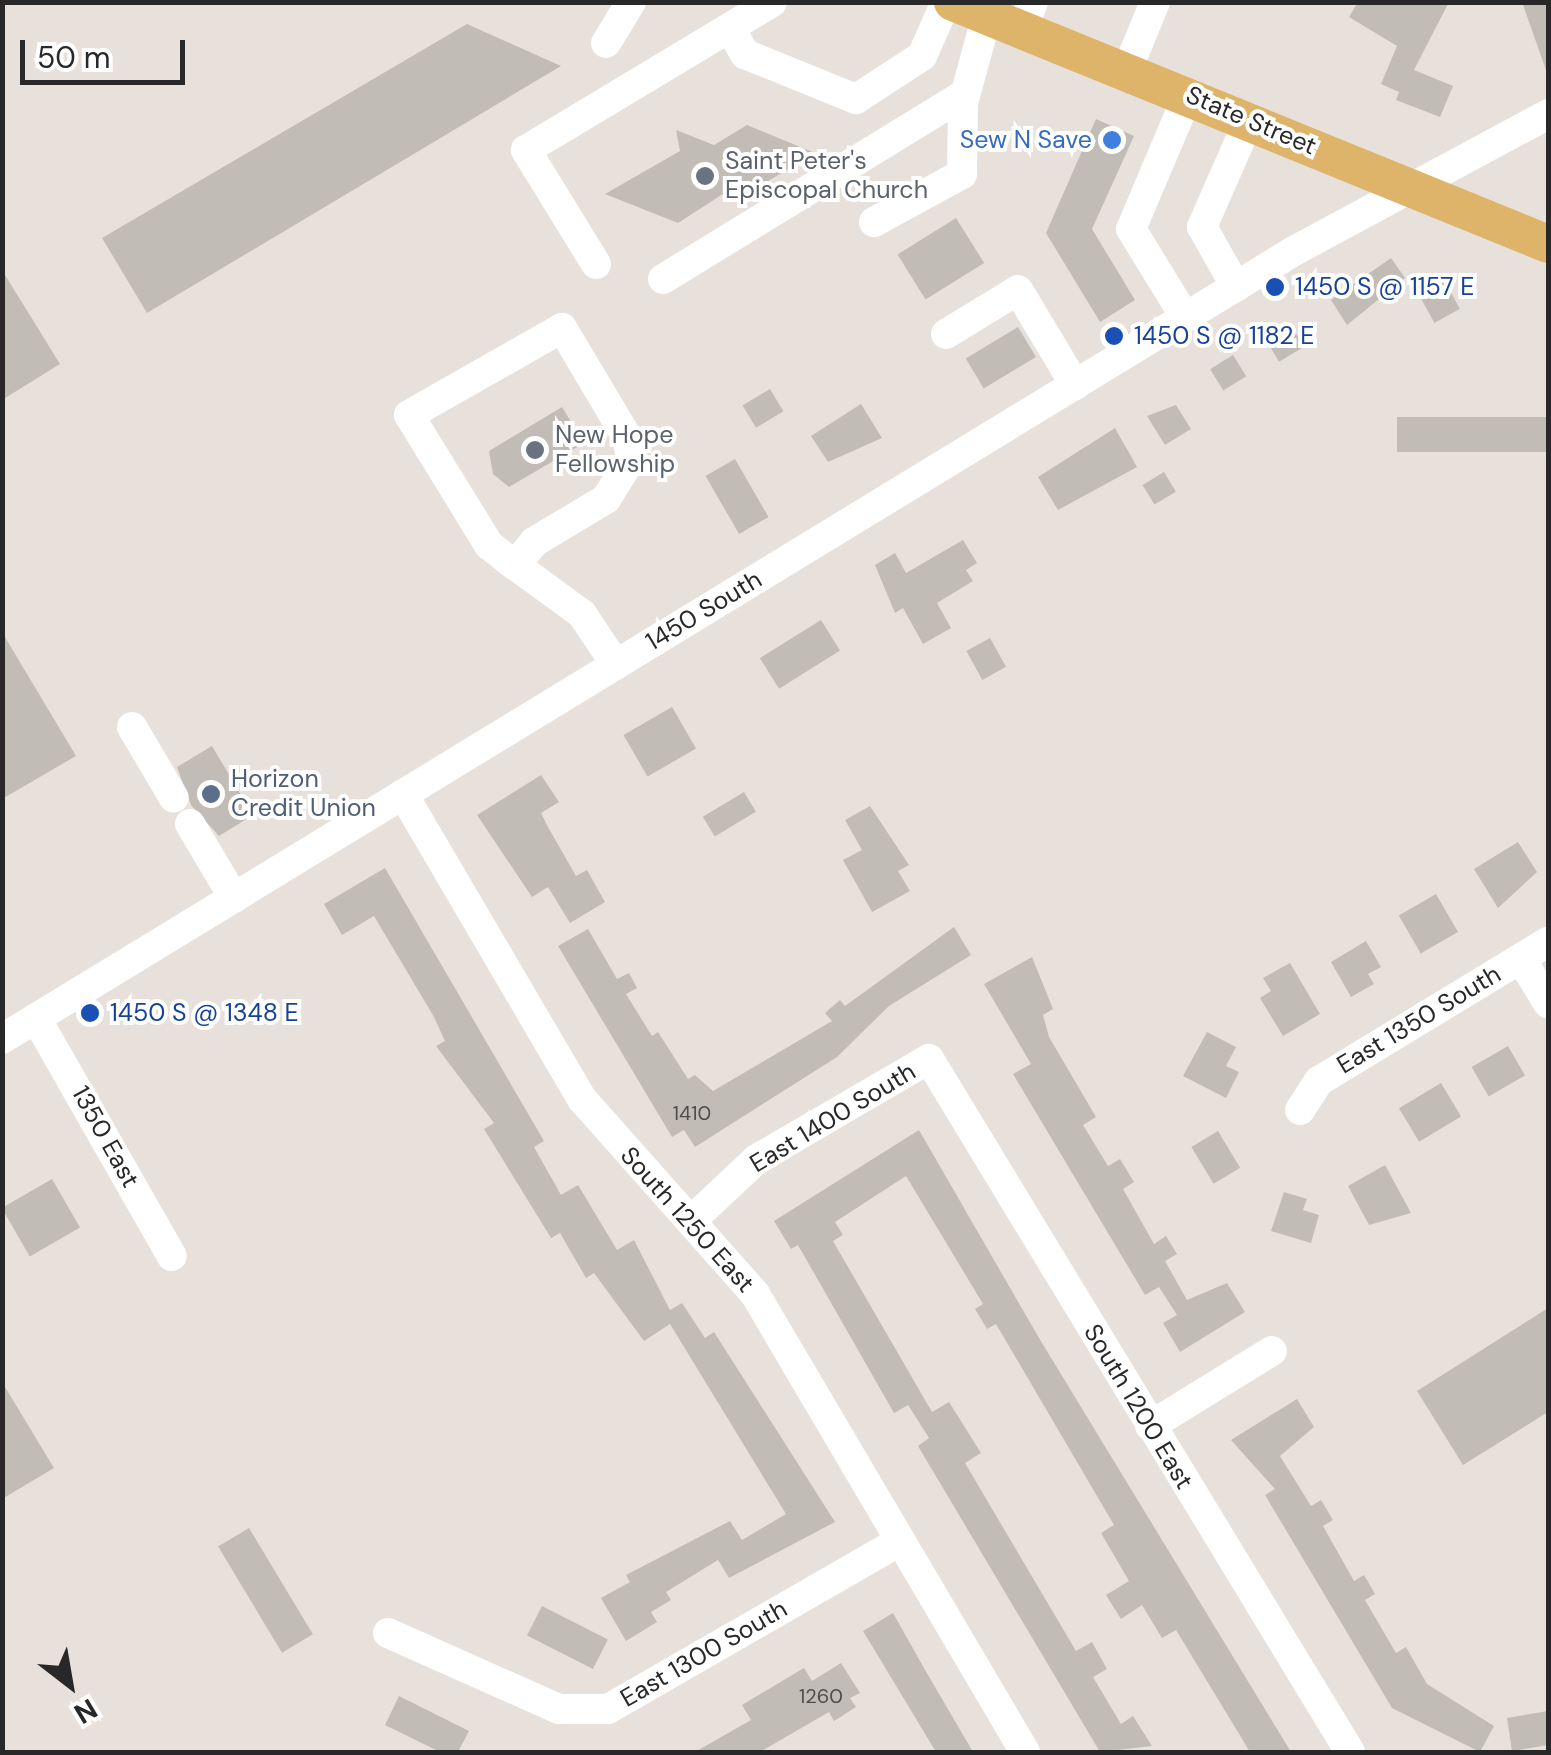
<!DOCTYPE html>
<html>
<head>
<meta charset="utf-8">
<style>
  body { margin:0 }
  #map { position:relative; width:1551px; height:1755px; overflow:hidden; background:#e8e1db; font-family:"DM Sans",sans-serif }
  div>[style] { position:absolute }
  .building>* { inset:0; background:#c1bcb6; transform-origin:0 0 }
  .minor>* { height:30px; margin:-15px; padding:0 15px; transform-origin:15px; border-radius:15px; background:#fff }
  .major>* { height:38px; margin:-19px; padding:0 19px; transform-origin:19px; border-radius:19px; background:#deb46a }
  .dots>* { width:28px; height:28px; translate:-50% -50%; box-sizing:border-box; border:5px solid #fff; border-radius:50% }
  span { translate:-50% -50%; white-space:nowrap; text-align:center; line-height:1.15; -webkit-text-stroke:8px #fff; paint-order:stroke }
  .number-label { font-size:20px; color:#4e4d4c }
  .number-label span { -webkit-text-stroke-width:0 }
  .street-label { font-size:25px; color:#282828 }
  .shop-label { font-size:25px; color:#366cbe }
  .right { translate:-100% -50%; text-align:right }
  .worship-label { font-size:25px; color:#5b616d }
  .left { translate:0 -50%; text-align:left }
  .transit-label { font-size:25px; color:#164399 }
  .service-label { font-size:25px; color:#4e5e75 }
  .frame { position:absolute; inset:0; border:5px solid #282828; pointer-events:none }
  .north { position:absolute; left:20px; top:1635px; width:100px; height:100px; -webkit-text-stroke:8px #fff; paint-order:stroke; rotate:149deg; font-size:28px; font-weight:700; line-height:40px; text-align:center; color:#282828 }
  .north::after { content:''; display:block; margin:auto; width:35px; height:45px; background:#282828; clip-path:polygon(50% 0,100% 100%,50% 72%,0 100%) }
  .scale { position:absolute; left:20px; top:40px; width:165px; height:45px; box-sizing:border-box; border:5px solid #282828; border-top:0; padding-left:12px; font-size:30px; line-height:35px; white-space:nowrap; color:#282828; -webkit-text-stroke:8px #fff; paint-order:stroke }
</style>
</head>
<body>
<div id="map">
  <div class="building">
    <i style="clip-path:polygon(1358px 2px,1449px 2px,1414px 70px,1453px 86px,1440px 117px,1396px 100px,1399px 92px,1381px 84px,1397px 46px,1349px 17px)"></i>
    <i style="clip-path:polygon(1522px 2px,1548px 2px,1548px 69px,1546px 70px)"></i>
    <i style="clip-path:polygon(467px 24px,561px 66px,147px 313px,102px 238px)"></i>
    <i style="clip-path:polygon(1096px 119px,1134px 136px,1092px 229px,1135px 300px,1100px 322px,1046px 233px)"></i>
    <i style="clip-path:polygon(747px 125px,815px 153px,753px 190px,740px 183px,678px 223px,605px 194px,680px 151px,676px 130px,714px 145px)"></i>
    <i style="left:956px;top:218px;width:53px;height:69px;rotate:58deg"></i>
    <i style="clip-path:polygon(1391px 258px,1405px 278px,1347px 325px,1331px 300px)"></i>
    <i style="clip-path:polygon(2px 270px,60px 364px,2px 400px)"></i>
    <i style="left:1440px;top:273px;width:41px;height:29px;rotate:61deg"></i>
    <i style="left:1289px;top:322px;width:29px;height:29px;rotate:59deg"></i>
    <i style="left:1018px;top:327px;width:35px;height:61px;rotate:59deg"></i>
    <i style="left:1233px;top:355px;width:25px;height:27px;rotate:58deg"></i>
    <i style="left:770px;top:389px;width:26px;height:32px;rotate:59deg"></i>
    <i style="clip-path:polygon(861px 404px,882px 438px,828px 462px,811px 436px)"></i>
    <i style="clip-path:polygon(1176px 405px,1191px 429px,1165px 445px,1147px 416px)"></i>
    <i style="clip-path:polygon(562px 407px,584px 443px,509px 487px,493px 474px,489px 451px)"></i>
    <i style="left:1548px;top:417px;width:35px;height:151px;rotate:90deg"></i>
    <i style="clip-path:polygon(1115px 428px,1137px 467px,1058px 510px,1038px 477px)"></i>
    <i style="left:735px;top:459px;width:67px;height:34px;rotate:60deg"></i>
    <i style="left:1164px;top:472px;width:23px;height:25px;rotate:59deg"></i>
    <i style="clip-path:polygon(963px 540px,977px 563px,966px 570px,973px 581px,937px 603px,951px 628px,923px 644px,903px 608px,895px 613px,875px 565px,895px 553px,906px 573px)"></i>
    <i style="left:821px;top:620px;width:36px;height:72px;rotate:58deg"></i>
    <i style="clip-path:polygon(2px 632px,76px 756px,2px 799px)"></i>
    <i style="left:990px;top:638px;width:33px;height:27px;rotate:61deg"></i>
    <i style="left:672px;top:707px;width:48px;height:56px;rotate:60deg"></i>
    <i style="clip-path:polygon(212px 746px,253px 815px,219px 836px,191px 805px,177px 767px)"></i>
    <i style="clip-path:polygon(541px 775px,559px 802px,541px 813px,548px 827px,576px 876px,587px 870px,605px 902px,570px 923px,548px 887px,532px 897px,477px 815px)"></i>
    <i style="left:744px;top:792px;width:23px;height:48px;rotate:59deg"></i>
    <i style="clip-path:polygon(870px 806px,909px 865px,898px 871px,910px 891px,872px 912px,843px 860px,862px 850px,845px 820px)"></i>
    <i style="clip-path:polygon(1518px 842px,1537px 872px,1498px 908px,1474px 869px)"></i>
    <i style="clip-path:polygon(385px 868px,544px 1141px,534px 1147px,561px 1195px,578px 1185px,617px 1250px,634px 1240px,670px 1310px,682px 1303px,705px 1338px,714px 1332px,835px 1522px,729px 1578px,718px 1560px,666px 1592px,671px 1600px,651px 1612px,657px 1622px,626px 1641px,601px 1598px,630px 1582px,626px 1575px,730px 1521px,742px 1540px,786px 1514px,670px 1324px,644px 1341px,594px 1273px,586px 1278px,560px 1233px,551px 1238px,484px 1129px,494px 1123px,436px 1046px,445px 1041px,434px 1017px,374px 916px,342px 935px,324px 904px)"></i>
    <i style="left:1436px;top:894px;width:44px;height:43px;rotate:60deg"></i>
    <i style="clip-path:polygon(954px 927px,971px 955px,889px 1006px,837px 1057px,695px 1147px,684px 1130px,672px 1137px,558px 946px,588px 929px,617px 979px,629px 973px,637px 988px,626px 994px,652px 1036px,658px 1032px,688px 1079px,695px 1075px,713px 1091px,832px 1021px,825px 1013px,840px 1000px,845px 1006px)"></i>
    <i style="clip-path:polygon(1366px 941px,1381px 967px,1368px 974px,1374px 984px,1351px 997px,1331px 962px)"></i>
    <i style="clip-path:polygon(1032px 957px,1053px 1009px,1043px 1015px,1049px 1037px,1096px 1117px,1083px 1125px,1108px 1166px,1120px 1159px,1134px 1182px,1123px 1189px,1154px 1244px,1166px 1236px,1177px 1254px,1165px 1261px,1187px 1300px,1227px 1283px,1245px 1312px,1180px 1352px,1163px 1323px,1177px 1315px,1159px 1287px,1145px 1295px,1013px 1074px,1031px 1064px,984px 984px)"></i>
    <i style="clip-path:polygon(1290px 963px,1320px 1014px,1283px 1036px,1260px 998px,1271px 991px,1263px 978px)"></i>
    <i style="clip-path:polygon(1207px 1032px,1236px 1047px,1226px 1066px,1239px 1072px,1226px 1098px,1183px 1076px)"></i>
    <i style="left:1508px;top:1046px;width:34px;height:42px;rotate:60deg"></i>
    <i style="left:1441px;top:1083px;width:39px;height:49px;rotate:59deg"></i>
    <i style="clip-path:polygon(919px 1130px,1039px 1338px,1291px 1752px,1250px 1752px,1176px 1630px,1162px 1638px,1142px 1605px,1121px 1619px,1106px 1595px,1129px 1581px,1101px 1533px,1114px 1525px,996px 1324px,987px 1329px,975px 1309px,983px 1304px,906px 1176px,835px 1222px,843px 1235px,833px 1241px,932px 1412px,949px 1402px,981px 1453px,965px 1463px,1076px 1651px,1092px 1642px,1107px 1669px,1093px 1677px,1121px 1724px,1133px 1716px,1152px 1746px,1100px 1752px,918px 1446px,929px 1438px,908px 1405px,894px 1413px,798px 1245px,791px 1249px,774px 1221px)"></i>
    <i style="left:1218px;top:1131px;width:43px;height:31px;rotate:59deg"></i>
    <i style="clip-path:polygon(1385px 1165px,1411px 1213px,1369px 1225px,1348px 1186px)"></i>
    <i style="left:52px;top:1179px;width:56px;height:58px;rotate:60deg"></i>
    <i style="clip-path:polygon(1284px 1192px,1307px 1199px,1303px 1210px,1319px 1215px,1311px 1243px,1271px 1231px)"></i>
    <i style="clip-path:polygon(1548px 1308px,1548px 1412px,1463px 1465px,1417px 1391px)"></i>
    <i style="clip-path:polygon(2px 1382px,54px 1468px,2px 1499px)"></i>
    <i style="clip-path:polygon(1297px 1399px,1314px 1427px,1280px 1456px,1311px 1506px,1321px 1500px,1333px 1520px,1323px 1526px,1354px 1581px,1364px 1575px,1375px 1594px,1365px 1600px,1396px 1653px,1406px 1647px,1427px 1684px,1494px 1726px,1480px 1752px,1392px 1708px,1265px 1495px,1275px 1489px,1231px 1440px)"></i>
    <i style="left:249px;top:1528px;width:124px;height:36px;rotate:59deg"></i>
    <i style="left:542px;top:1606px;width:74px;height:33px;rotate:27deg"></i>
    <i style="clip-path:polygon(893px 1613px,928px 1675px,973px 1752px,936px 1752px,863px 1631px)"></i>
    <i style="clip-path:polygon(841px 1663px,860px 1693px,850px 1698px,856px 1707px,834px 1721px,829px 1712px,760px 1752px,695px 1752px,751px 1720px,742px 1705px,804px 1668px,812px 1681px)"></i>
    <i style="clip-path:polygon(399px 1696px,469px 1731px,458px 1752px,440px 1752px,385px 1725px)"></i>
    <i style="clip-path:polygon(1548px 1711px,1548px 1745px,1512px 1751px,1507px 1718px)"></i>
  </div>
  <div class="minor">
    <i style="left:1023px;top:28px;width:28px;rotate:-69deg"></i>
    <i style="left:731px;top:30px;width:28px;rotate:60deg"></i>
    <i style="left:745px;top:54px;width:120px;rotate:22.1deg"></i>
    <i style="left:856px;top:99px;width:79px;rotate:-33.1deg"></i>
    <i style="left:922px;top:56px;width:59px;rotate:-66deg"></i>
    <i style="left:606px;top:43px;width:48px;rotate:-58.6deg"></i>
    <i style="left:1127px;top:70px;width:74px;rotate:-67.6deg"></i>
    <i style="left:874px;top:222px;width:100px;rotate:-28.6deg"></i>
    <i style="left:962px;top:174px;width:71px;rotate:-89.2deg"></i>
    <i style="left:963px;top:103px;width:91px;rotate:-74.7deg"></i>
    <i style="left:596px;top:264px;width:134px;rotate:-121.6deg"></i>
    <i style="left:526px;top:150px;width:287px;rotate:-31deg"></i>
    <i style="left:663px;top:279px;width:354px;rotate:-31.5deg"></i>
    <i style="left:1236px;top:287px;width:69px;rotate:-119.5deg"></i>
    <i style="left:1202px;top:227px;width:117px;rotate:-66.3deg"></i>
    <i style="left:1185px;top:317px;width:103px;rotate:-121.5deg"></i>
    <i style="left:1131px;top:229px;width:146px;rotate:-67deg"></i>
    <i style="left:946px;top:334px;width:84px;rotate:-31.4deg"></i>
    <i style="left:1018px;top:290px;width:111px;rotate:59deg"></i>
    <i style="left:515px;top:565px;width:30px;rotate:-50deg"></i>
    <i style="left:534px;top:542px;width:84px;rotate:-30.8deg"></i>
    <i style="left:606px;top:499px;width:47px;rotate:-58deg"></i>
    <i style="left:631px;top:459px;width:22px;rotate:-100deg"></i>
    <i style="left:627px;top:437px;width:127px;rotate:-120.8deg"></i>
    <i style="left:562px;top:328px;width:176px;rotate:150.4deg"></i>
    <i style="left:409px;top:415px;width:153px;rotate:58.4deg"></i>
    <i style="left:489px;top:545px;width:33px;rotate:38deg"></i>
    <i style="left:515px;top:565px;width:83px;rotate:36.2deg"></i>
    <i style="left:582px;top:614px;width:61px;rotate:56.3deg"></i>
    <i style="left:132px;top:727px;width:82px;rotate:59.4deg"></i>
    <i style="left:403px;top:794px;width:354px;rotate:59.6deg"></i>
    <i style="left:582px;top:1099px;width:261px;rotate:48.4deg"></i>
    <i style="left:755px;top:1294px;width:532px;rotate:59.48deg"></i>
    <i style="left:190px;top:824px;width:86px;rotate:59.3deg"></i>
    <i style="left:1521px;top:959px;width:52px;rotate:58.5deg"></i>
    <i style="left:36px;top:1018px;width:274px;rotate:60.3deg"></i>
    <i style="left:2px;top:1039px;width:1513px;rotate:-31.38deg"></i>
    <i style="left:1294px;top:251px;width:289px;rotate:-28.3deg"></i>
    <i style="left:1300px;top:1110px;width:35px;rotate:-57deg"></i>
    <i style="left:1319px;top:1081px;width:268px;rotate:-31.3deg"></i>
    <i style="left:693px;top:1219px;width:88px;rotate:-43.2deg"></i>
    <i style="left:757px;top:1159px;width:199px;rotate:-30.2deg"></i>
    <i style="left:929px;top:1059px;width:811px;rotate:58.72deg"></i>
    <i style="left:1150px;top:1426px;width:143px;rotate:-31.6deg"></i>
    <i style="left:388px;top:1633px;width:187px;rotate:24deg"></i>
    <i style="left:559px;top:1709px;width:49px"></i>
    <i style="left:608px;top:1709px;width:337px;rotate:-29.9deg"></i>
  </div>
  <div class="major">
    <i style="left:953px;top:2px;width:642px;rotate:22.13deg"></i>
  </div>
  <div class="dots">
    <i style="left:1112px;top:140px;background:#3f7fe0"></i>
    <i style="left:705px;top:176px;background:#6b7280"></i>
    <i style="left:1275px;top:287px;background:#1a4fb4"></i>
    <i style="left:1114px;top:336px;background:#1a4fb4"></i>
    <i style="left:535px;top:450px;background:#6b7280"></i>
    <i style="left:211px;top:794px;background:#5c6f8a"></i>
    <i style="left:90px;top:1013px;background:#1a4fb4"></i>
  </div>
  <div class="number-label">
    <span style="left:692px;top:1113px">1410</span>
    <span style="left:821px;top:1696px">1260</span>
  </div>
  <div class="street-label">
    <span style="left:1251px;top:121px;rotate:23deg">State Street</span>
    <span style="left:704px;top:611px;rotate:-31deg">1450 South</span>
    <span style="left:1419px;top:1020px;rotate:-31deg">East 1350 South</span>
    <span style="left:833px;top:1118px;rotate:-31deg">East 1400 South</span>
    <span style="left:105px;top:1137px;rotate:61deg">1350 East</span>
    <span style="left:687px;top:1220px;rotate:48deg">South 1250 East</span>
    <span style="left:1138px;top:1407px;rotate:59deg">South 1200 East</span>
    <span style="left:704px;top:1654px;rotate:-30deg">East 1300 South</span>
  </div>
  <div class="shop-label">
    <span class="right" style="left:1092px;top:140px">Sew N Save</span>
  </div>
  <div class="worship-label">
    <span class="left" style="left:725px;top:176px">Saint Peter's<br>Episcopal Church</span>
    <span class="left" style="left:555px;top:450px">New Hope<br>Fellowship</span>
  </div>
  <div class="transit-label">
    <span class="left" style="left:1295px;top:287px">1450 S @ 1157 E</span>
    <span class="left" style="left:1134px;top:336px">1450 S @ 1182 E</span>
    <span class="left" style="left:110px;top:1013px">1450 S @ 1348 E</span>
  </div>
  <div class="service-label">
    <span class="left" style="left:231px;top:794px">Horizon<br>Credit Union</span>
  </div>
  <div class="frame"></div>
  <div class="north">N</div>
  <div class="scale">50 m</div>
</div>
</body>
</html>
